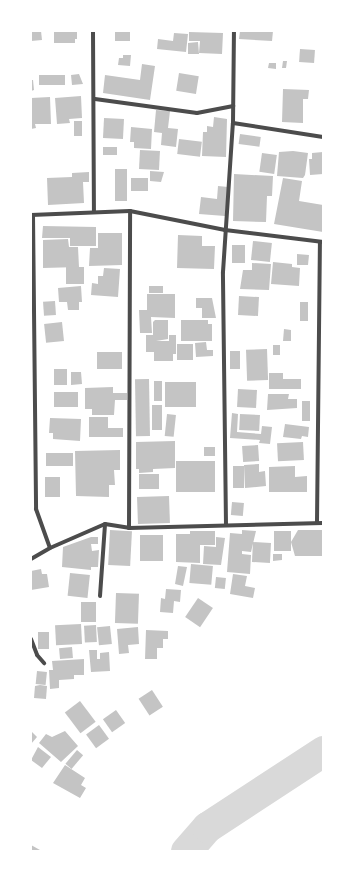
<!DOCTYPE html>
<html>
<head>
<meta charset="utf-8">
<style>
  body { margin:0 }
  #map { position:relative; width:354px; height:882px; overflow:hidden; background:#fff; font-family:"Alegreya Sans",sans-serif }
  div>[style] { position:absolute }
  .river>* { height:31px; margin:-15.5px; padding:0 15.5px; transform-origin:15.5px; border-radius:15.5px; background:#d9d9d9 }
  .building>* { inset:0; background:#c4c4c4; transform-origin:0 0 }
  .minor>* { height:4px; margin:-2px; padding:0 2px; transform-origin:2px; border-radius:2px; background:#4c4c4c }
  span { translate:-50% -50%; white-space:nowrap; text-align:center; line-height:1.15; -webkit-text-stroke:3px #fff; paint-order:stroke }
  .frame { position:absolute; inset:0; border:32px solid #fff; pointer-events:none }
</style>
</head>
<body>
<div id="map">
  <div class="river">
    <i style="left:186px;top:851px;width:32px;rotate:-49deg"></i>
    <i style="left:207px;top:827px;width:139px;rotate:-33.2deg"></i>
  </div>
  <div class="building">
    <i style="clip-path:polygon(31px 31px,41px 31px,42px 40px,31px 41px)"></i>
    <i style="clip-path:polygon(54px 31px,77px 31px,77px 39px,75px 39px,75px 43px,54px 43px)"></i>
    <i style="left:115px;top:31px;width:15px;height:10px"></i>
    <i style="clip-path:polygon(240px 31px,273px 31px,272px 41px,239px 39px)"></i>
    <i style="clip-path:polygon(189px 32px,223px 33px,222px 54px,199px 53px,200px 41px,189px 41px)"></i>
    <i style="clip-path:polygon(174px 33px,188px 34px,186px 52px,157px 49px,158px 39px,173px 41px)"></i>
    <i style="clip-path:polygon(198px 42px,199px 54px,188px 54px,188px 43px)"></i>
    <i style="left:300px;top:49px;width:15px;height:13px;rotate:4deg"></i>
    <i style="clip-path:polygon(123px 55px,131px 55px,130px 66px,118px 65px,119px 58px,123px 58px)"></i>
    <i style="clip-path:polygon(283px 61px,287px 61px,286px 68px,282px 68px)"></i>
    <i style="clip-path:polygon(269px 63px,276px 63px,276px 69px,268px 68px)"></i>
    <i style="clip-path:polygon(142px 64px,155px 66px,150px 100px,103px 93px,105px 75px,140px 80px)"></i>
    <i style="left:179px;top:73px;width:20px;height:18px;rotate:9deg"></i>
    <i style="clip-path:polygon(79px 74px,83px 84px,72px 85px,71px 75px)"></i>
    <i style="left:65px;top:75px;width:10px;height:26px;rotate:90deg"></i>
    <i style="clip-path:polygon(31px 80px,33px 80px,34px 90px,31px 91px)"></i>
    <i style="clip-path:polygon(283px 89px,309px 90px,308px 99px,303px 99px,303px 123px,282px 122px)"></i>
    <i style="clip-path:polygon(81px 96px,82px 118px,69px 119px,70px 123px,57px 124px,55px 98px)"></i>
    <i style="clip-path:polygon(50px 97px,51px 124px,35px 124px,36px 128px,31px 129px,31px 98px)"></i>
    <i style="clip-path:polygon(156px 110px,170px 111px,168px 128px,178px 129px,176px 147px,161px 145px,162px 133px,154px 132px)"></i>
    <i style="clip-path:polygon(214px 117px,227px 119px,226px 157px,202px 156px,203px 132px,207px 132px,207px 126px,213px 127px)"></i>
    <i style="left:124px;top:119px;width:20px;height:20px;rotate:93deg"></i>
    <i style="left:74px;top:121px;width:8px;height:15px"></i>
    <i style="clip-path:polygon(131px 127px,152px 129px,151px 149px,134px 148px,134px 142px,130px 142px)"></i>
    <i style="left:240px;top:134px;width:21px;height:10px;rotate:8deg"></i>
    <i style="left:179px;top:139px;width:23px;height:15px;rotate:7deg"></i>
    <i style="left:103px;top:147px;width:14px;height:8px"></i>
    <i style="left:140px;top:150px;width:20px;height:19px;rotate:3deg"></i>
    <i style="clip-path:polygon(293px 151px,308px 153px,305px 175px,303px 178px,277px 176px,279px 152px)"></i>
    <i style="clip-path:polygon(323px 152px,323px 174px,310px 175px,309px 159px,312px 159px,312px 153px)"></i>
    <i style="left:262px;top:153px;width:15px;height:19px;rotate:8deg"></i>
    <i style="left:115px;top:169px;width:12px;height:32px"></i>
    <i style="clip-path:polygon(150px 171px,164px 172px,161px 182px,150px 181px)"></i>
    <i style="clip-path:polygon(89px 172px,89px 182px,83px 182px,84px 203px,48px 205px,47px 178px,72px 177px,72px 173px)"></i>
    <i style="clip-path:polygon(234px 174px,273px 176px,272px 196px,267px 196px,266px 222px,233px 221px)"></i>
    <i style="left:131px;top:178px;width:17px;height:13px"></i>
    <i style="clip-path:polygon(283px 178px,302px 181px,299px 201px,323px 205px,323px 232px,274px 224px)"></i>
    <i style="clip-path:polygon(218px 186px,228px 187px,225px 216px,199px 214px,201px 197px,217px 199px)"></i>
    <i style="clip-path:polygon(43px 226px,96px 227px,96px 246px,70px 246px,70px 238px,42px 238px)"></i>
    <i style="clip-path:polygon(98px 233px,122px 233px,122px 265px,89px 266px,90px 248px,98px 248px)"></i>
    <i style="clip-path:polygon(178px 235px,202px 236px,202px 246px,215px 246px,214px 269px,177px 268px)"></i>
    <i style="clip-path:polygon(68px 239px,69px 247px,78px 247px,79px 267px,43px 268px,43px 240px)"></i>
    <i style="left:253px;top:241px;width:19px;height:19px;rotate:6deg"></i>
    <i style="left:232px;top:245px;width:13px;height:18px"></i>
    <i style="clip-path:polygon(297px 254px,309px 255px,308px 265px,297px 265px)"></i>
    <i style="clip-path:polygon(273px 262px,292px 264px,292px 267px,300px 268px,299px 286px,271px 284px)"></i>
    <i style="clip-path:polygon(252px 263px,271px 264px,269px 290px,240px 289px,243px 270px,252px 270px)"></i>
    <i style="left:84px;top:267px;width:17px;height:18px;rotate:90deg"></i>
    <i style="clip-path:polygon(104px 268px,120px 269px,118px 297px,91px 295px,92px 283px,98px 284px,98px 276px,103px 276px)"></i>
    <i style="clip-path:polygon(81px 286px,82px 302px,79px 302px,79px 310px,68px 310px,67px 302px,59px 302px,58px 288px)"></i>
    <i style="left:149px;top:286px;width:14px;height:7px"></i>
    <i style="clip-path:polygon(147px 294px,175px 294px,175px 318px,151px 317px,152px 333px,140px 333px,139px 310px,147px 310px)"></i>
    <i style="left:239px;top:296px;width:20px;height:19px;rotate:3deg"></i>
    <i style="clip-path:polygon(196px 298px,212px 298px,216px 318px,202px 318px,202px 308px,196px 308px)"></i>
    <i style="left:55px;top:301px;width:14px;height:12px;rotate:86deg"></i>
    <i style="left:300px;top:302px;width:8px;height:19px"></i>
    <i style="clip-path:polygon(155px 320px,168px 320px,168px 339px,156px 341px,169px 341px,169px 335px,176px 335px,176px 354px,173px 354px,173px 361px,154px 361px,154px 352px,146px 352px,146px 335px,153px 335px,153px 322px)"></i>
    <i style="clip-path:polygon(181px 320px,208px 320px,208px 324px,212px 324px,212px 341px,181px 341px)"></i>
    <i style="left:62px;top:322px;width:19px;height:18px;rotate:84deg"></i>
    <i style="clip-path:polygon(284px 329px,291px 330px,291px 341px,283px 341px)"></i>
    <i style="clip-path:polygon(206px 342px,207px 350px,213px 350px,213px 356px,196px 357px,195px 343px)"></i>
    <i style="left:193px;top:344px;width:16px;height:16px;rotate:90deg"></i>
    <i style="left:273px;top:345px;width:7px;height:10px"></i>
    <i style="left:267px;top:349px;width:31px;height:21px;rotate:88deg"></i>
    <i style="left:230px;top:351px;width:10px;height:18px"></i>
    <i style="left:122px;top:352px;width:17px;height:25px;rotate:90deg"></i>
    <i style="left:67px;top:369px;width:16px;height:13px;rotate:90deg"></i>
    <i style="clip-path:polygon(71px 372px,81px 372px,82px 384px,71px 385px)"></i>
    <i style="clip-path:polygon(269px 373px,283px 373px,283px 379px,301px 379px,301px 389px,269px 389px)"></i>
    <i style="left:149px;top:379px;width:57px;height:14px;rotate:89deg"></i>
    <i style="left:154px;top:381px;width:8px;height:20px"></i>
    <i style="left:165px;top:382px;width:31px;height:25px"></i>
    <i style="clip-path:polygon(113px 387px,113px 393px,127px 393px,127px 400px,115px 400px,114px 415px,92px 415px,92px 409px,85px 409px,85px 388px)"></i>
    <i style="left:238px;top:389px;width:19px;height:18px;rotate:3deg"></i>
    <i style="left:78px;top:392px;width:15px;height:24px;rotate:90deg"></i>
    <i style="clip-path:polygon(268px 394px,289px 394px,288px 399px,297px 399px,297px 408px,267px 410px)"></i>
    <i style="left:302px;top:401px;width:8px;height:20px"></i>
    <i style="left:152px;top:405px;width:10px;height:25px"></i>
    <i style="clip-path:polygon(232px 413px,238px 414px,237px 432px,261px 434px,262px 426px,272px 427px,270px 444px,259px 443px,260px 440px,230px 438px)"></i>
    <i style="left:167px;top:414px;width:9px;height:22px;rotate:6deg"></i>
    <i style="left:240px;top:414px;width:20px;height:16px;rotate:3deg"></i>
    <i style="clip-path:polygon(89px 417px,108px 417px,108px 428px,123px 428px,123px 437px,89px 437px)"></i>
    <i style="clip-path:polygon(50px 418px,81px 419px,80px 441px,53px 439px,53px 433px,49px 433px)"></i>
    <i style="clip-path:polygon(285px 424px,309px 427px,308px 437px,302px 436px,301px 439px,283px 437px)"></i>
    <i style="clip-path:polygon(175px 441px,175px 468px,153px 469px,153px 472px,139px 473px,139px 469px,136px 469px,136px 442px)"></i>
    <i style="left:303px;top:442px;width:18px;height:26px;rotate:87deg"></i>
    <i style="left:258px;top:445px;width:16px;height:16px;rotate:86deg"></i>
    <i style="left:204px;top:447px;width:11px;height:9px"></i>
    <i style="clip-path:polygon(120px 450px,120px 470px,114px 470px,115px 485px,109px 485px,109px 497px,76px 496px,75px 451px)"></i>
    <i style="left:73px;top:453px;width:13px;height:27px;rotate:90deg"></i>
    <i style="left:176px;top:461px;width:39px;height:31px"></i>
    <i style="clip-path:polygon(259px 464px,259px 472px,265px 471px,266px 486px,245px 488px,244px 465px)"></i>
    <i style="left:233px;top:466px;width:11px;height:22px"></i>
    <i style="clip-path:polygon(295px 466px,295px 477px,307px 476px,307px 492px,269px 492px,269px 467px)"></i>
    <i style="left:159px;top:474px;width:15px;height:20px;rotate:90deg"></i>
    <i style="left:45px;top:477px;width:15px;height:20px"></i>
    <i style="left:169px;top:496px;width:27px;height:32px;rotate:88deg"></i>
    <i style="left:232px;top:502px;width:12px;height:13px;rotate:5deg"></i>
    <i style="left:110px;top:530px;width:22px;height:35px;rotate:3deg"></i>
    <i style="clip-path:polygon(242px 530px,256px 531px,251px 552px,242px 551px,242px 554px,251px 555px,250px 574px,227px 572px,230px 533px,242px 534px)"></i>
    <i style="clip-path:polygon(298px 530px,323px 530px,323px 556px,295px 556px,291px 542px)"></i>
    <i style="clip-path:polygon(190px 531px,215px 531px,215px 545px,200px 545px,200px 563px,176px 562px,176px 534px,190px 534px)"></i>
    <i style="left:274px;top:531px;width:17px;height:20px"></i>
    <i style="left:140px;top:535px;width:23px;height:26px"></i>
    <i style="clip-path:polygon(91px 537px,98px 537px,98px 544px,91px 544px,92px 551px,99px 550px,98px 567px,91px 567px,91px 570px,62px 567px,63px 547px)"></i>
    <i style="clip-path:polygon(216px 537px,225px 538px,221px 565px,203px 564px,204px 546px,216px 547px)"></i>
    <i style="left:253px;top:542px;width:18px;height:20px;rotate:3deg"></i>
    <i style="clip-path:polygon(273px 554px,282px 554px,282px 560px,273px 561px)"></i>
    <i style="left:191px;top:564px;width:22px;height:19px;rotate:5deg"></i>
    <i style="clip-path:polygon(178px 566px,187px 567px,183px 586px,175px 584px)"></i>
    <i style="clip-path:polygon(41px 569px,42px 574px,47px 574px,49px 587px,31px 590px,31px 571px)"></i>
    <i style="left:70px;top:573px;width:20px;height:23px;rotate:6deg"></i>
    <i style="clip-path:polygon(233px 574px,247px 576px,245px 586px,255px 588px,253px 598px,230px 594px)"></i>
    <i style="left:216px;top:577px;width:10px;height:11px;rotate:6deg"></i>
    <i style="clip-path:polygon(166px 589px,181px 590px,180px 602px,174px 601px,173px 613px,160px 612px,161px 598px,165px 599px)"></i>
    <i style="left:116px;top:593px;width:23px;height:30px;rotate:2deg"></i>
    <i style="left:198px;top:598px;width:18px;height:23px;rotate:34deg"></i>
    <i style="left:81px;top:602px;width:15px;height:20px"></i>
    <i style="left:81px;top:624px;width:20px;height:26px;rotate:87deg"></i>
    <i style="left:96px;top:625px;width:17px;height:12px;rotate:87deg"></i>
    <i style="left:110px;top:626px;width:18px;height:13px;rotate:84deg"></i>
    <i style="clip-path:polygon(138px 627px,139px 644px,128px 645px,129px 653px,119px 654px,117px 629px)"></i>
    <i style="clip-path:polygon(146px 630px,168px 631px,168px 639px,163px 639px,163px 648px,157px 648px,157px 659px,145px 659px)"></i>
    <i style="left:38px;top:632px;width:11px;height:17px"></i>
    <i style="left:72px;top:647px;width:11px;height:13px;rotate:85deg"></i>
    <i style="clip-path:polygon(89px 650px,97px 650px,97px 659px,100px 659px,100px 653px,109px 652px,110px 671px,91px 672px)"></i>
    <i style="clip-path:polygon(84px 659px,84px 675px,74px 675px,74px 679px,59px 680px,59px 688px,50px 689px,49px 670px,53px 670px,52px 661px)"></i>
    <i style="left:37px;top:671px;width:10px;height:13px;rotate:6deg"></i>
    <i style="clip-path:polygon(40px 685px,47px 686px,46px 699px,34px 698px,35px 686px)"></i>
    <i style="left:152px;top:690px;width:20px;height:16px;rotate:57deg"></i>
    <i style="left:80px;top:701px;width:26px;height:19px;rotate:53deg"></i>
    <i style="left:116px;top:710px;width:16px;height:16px;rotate:55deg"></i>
    <i style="left:99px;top:725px;width:17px;height:16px;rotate:54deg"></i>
    <i style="clip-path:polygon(31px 731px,37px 737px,31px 744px)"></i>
    <i style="clip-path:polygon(65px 731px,78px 746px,61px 762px,39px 743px,46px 734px,52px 737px)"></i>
    <i style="clip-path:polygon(38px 747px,51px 757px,42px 768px,31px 760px)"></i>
    <i style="left:77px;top:750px;width:8px;height:18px;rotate:40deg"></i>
    <i style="clip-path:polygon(65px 765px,85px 778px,81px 785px,86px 788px,80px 798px,53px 783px)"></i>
    <i style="clip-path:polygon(31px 845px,40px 850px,39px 851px,31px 851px)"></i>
  </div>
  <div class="minor">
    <i style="left:93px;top:31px;width:181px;rotate:89.7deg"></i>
    <i style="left:95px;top:99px;width:103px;rotate:7.8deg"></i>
    <i style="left:197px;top:113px;width:37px;rotate:-11deg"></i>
    <i style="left:233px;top:123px;width:91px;rotate:8.8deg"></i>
    <i style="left:31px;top:215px;width:99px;rotate:-2.3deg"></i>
    <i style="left:130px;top:211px;width:97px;rotate:11.3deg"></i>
    <i style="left:225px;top:230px;width:99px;rotate:7deg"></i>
    <i style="left:33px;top:215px;width:294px;rotate:89.4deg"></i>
    <i style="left:36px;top:509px;width:41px;rotate:70.3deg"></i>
    <i style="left:317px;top:522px;width:280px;rotate:-89.4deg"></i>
    <i style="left:226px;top:525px;width:253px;rotate:-90.7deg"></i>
    <i style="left:223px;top:272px;width:149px;rotate:-86.2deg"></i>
    <i style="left:233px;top:123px;width:92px;rotate:-89.4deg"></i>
    <i style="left:129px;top:528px;width:194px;rotate:-1.5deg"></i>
    <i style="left:31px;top:559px;width:22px;rotate:-30deg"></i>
    <i style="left:50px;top:548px;width:60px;rotate:-23.6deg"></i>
    <i style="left:105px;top:524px;width:24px;rotate:9deg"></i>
    <i style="left:129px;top:528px;width:317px;rotate:-89.8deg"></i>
    <i style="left:100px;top:596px;width:72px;rotate:-86deg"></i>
    <i style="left:31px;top:639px;width:17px;rotate:69deg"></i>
    <i style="left:37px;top:655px;width:11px;rotate:49deg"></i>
  </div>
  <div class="frame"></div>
</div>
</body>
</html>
